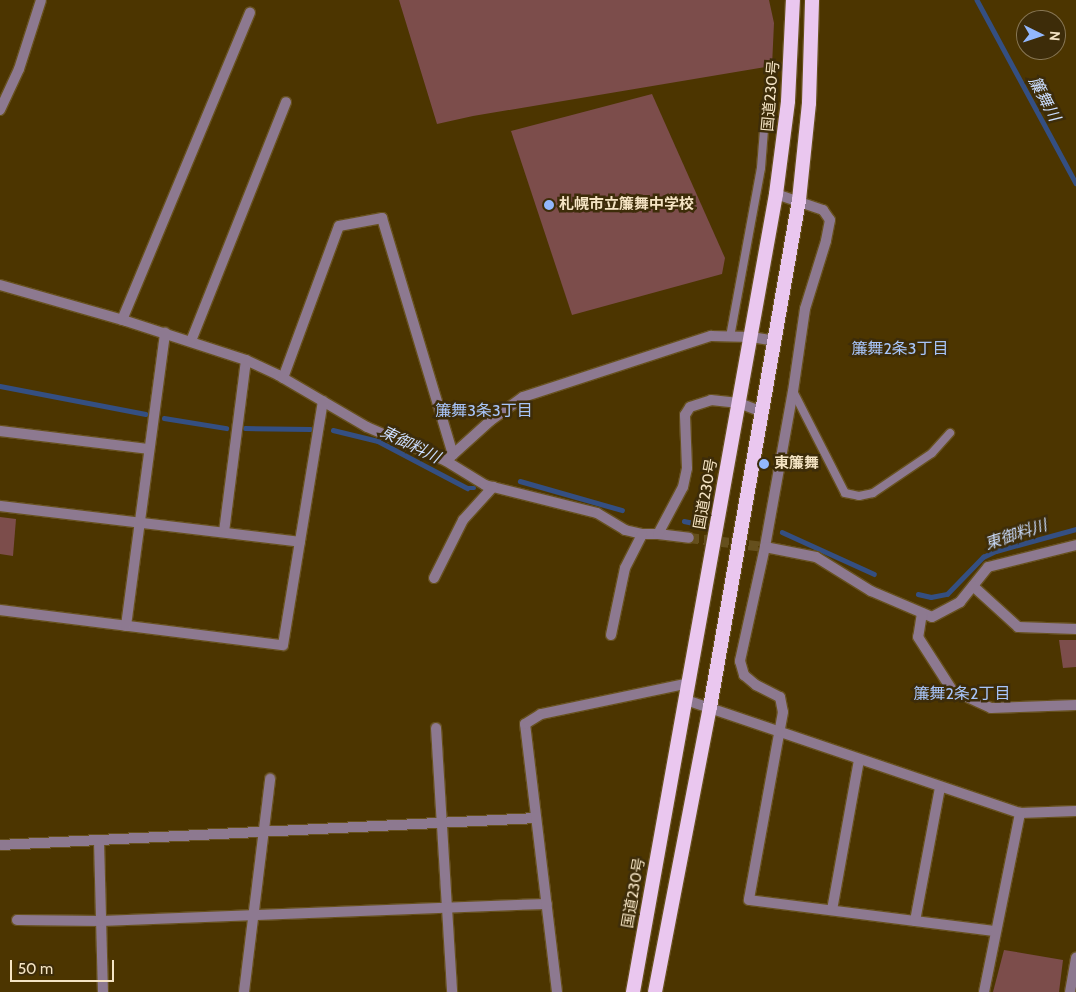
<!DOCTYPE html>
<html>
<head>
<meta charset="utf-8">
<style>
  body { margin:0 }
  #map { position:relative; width:1076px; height:992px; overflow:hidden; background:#4c3500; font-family:Cabin,"Noto Sans JP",sans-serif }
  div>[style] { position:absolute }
  .green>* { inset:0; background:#7c4d4b }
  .stream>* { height:4.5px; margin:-2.25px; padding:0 2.25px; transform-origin:2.25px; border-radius:2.25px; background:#344f82 }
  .minor-tunnel>* { height:10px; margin-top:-5px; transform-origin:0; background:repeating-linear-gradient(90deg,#654f1d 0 10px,transparent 0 15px) }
  .roads { filter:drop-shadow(1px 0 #67511f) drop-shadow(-1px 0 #67511f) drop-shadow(0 1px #67511f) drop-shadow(0 -1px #67511f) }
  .service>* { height:8px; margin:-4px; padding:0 4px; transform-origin:4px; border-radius:4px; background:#8d7990 }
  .minor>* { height:10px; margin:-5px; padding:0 5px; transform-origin:5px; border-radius:5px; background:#8d7990 }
  .trunk>* { height:14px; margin:-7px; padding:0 7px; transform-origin:7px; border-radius:7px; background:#eac7ef }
  .dots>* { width:14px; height:14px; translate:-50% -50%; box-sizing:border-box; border:2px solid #3d2c09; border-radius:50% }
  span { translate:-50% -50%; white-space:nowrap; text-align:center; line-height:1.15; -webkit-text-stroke:5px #3d2c09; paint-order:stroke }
  .street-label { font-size:15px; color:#f5e4c4 }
  .poi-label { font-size:15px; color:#f5e4c4; font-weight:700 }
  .left { translate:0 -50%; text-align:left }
  .water-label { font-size:16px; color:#cbddfe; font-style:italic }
  .neighbourhood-label { font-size:16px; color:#a8c5f9 }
  .north { position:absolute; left:1016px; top:10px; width:50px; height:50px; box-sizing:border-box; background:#3d2c09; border:1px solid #877654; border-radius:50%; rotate:94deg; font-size:14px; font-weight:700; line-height:20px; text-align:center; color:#f5e4c4 }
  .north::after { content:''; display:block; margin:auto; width:18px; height:22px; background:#92b7fd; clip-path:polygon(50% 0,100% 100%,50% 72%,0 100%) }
  .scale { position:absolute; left:10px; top:960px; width:104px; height:22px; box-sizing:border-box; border:2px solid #f5e4c4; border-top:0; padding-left:6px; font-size:15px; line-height:18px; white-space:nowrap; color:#f5e4c4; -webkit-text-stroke:4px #3d2c09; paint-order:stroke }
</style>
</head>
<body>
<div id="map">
  <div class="green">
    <i style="clip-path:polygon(399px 0,769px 0,774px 23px,772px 66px,473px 116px,437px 124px)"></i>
    <i style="clip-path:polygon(652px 94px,725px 258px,722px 274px,572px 315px,511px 131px)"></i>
    <i style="clip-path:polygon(0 517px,16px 519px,13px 556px,0 554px)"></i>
    <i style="clip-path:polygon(1059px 640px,1076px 640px,1076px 667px,1063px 668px)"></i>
    <i style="clip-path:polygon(1004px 950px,1063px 960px,1059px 992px,993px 992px)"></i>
  </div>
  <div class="stream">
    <i style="left:977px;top:0;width:208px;rotate:61.6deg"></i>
    <i style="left:0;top:386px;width:148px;rotate:10.9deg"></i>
    <i style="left:164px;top:418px;width:63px;rotate:9.2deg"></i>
    <i style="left:245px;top:428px;width:65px;rotate:0.9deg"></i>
    <i style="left:333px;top:430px;width:46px;rotate:13.7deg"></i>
    <i style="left:378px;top:441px;width:101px;rotate:27.8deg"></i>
    <i style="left:467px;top:488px;width:7px"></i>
    <i style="left:520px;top:481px;width:106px;rotate:15.9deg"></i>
    <i style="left:684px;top:521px;width:14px;rotate:12deg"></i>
    <i style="left:782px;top:532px;width:101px;rotate:24.5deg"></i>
    <i style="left:918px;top:594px;width:13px;rotate:13deg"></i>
    <i style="left:931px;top:597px;width:16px;rotate:-11deg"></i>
    <i style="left:947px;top:594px;width:52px;rotate:-45.8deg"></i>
    <i style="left:983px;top:557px;width:14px;rotate:-25deg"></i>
    <i style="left:996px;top:551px;width:83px;rotate:-15.4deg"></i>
  </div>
  <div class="minor-tunnel">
    <i style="left:689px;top:538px;width:77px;rotate:6.8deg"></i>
  </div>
  <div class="roads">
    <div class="service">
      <i style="left:730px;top:337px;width:172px;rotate:-79.6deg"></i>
      <i style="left:761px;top:168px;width:64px;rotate:-85.5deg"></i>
      <i style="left:793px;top:391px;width:114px;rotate:63deg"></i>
      <i style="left:845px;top:493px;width:14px;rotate:12deg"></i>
      <i style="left:859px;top:496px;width:14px;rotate:-12deg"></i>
      <i style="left:873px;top:493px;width:71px;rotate:-34.1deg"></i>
      <i style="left:932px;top:453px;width:27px;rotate:-48deg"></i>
    </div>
    <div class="minor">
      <i style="left:0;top:110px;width:45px;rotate:-65.1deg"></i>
      <i style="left:19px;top:69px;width:72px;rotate:-72.3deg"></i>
      <i style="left:776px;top:194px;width:50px;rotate:18.8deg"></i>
      <i style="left:823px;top:210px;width:12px;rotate:55deg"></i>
      <i style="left:830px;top:220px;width:21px;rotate:101deg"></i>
      <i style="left:826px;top:241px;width:71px;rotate:107.2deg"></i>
      <i style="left:805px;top:309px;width:83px;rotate:98.3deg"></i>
      <i style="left:793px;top:391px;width:158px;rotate:100.2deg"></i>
      <i style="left:765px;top:547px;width:117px;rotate:102.4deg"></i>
      <i style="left:740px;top:661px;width:15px;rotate:74deg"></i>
      <i style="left:744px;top:675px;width:16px;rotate:40deg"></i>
      <i style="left:756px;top:685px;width:27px;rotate:27deg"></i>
      <i style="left:780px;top:697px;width:15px;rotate:79deg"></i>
      <i style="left:783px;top:712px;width:191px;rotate:100.3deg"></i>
      <i style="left:749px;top:900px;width:248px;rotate:7.2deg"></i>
      <i style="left:0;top:285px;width:131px;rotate:15.9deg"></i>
      <i style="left:126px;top:321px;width:126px;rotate:18deg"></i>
      <i style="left:246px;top:360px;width:35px;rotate:25deg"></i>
      <i style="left:278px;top:375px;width:103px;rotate:30.3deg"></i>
      <i style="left:367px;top:427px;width:86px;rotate:23.3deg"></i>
      <i style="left:446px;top:461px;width:46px;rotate:31.6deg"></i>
      <i style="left:485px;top:485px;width:115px;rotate:14deg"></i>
      <i style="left:597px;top:513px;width:33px;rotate:31deg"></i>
      <i style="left:625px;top:530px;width:17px;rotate:13deg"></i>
      <i style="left:642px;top:534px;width:16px"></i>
      <i style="left:658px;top:534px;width:31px;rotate:7deg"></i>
      <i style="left:122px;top:320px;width:333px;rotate:-67.4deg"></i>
      <i style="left:191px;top:341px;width:257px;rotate:-68.3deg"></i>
      <i style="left:283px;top:378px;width:162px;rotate:-69.8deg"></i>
      <i style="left:339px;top:226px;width:44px;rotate:-10.5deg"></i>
      <i style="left:382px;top:218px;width:247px;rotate:73.3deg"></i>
      <i style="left:0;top:431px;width:150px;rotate:6.9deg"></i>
      <i style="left:448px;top:459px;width:57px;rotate:-42.1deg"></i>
      <i style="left:490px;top:421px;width:41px;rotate:-36deg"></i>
      <i style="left:523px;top:397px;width:198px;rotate:-18deg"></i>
      <i style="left:711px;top:336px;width:40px;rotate:1.4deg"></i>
      <i style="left:751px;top:337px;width:24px;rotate:9deg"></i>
      <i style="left:0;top:506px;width:302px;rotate:6.8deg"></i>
      <i style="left:224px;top:532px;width:173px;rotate:-82.7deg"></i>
      <i style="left:658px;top:534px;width:53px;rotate:-62deg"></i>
      <i style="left:683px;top:487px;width:19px;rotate:-78deg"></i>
      <i style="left:687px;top:468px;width:53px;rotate:-92.2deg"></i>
      <i style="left:685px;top:415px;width:9px;rotate:-58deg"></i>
      <i style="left:690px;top:407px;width:22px;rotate:-18deg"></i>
      <i style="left:711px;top:400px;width:28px;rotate:6deg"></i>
      <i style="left:739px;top:403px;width:25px;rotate:21deg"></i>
      <i style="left:765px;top:547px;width:52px;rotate:11.1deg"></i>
      <i style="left:816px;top:557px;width:65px;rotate:31.7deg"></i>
      <i style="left:871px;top:591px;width:66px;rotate:23.1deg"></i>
      <i style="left:932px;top:617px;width:32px;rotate:-28deg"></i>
      <i style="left:960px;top:602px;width:45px;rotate:-51.3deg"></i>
      <i style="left:988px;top:567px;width:91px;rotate:-14deg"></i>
      <i style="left:434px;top:578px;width:65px;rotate:-63.4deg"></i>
      <i style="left:463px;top:520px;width:45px;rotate:-47.7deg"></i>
      <i style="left:973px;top:586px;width:61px;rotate:42.3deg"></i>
      <i style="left:1018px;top:627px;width:58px;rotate:2deg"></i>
      <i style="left:0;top:610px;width:285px;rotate:7.1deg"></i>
      <i style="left:283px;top:645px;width:247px;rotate:-80.7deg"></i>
      <i style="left:922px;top:613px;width:24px;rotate:99deg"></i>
      <i style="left:918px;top:637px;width:63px;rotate:57.3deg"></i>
      <i style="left:952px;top:690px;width:43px;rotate:24.8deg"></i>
      <i style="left:991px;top:708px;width:85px;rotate:-2deg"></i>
      <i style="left:126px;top:626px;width:296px;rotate:-82.4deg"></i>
      <i style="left:611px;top:635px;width:68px;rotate:-78.2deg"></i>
      <i style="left:625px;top:568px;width:38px;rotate:-63deg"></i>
      <i style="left:686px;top:700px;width:353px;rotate:18.7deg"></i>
      <i style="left:1020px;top:813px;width:56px;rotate:-2deg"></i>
      <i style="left:436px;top:728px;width:264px;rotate:86.5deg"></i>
      <i style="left:99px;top:841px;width:151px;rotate:88.5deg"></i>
      <i style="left:0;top:845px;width:537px;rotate:-2.88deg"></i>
      <i style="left:832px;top:910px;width:152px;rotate:-79.8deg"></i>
      <i style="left:17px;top:920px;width:84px;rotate:0.7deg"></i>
      <i style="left:101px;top:921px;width:446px;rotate:-2.2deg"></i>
      <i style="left:915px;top:921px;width:136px;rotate:-79.4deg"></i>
      <i style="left:244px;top:992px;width:215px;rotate:-83deg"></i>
      <i style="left:557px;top:992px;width:270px;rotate:-96.8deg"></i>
      <i style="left:525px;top:724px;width:19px;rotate:-32deg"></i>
      <i style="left:541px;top:714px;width:151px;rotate:-11.8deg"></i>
      <i style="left:984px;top:992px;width:183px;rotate:-78.6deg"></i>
      <i style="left:1070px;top:992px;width:35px;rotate:-80deg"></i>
    </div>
    <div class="trunk">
      <i style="left:633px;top:992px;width:811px;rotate:-79.84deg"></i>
      <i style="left:776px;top:194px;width:94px;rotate:-82.6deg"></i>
      <i style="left:788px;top:101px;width:101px;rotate:-87.2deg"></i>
      <i style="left:655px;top:992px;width:290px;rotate:-79.1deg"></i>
      <i style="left:710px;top:707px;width:515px;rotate:-80.04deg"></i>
      <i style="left:799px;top:200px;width:98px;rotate:-84.1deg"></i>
      <i style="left:809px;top:103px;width:103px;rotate:-88.3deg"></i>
    </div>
  </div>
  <div class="dots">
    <i style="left:549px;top:205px;background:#92b7fd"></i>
    <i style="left:764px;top:464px;background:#92b7fd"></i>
  </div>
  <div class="street-label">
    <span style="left:771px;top:96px;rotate:-85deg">国道230号</span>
    <span style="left:706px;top:494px;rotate:-80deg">国道230号</span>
    <span style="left:634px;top:893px;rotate:-80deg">国道230号</span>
  </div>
  <div class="poi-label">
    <span class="left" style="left:559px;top:205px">札幌市立簾舞中学校</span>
    <span class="left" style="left:774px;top:464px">東簾舞</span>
  </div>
  <div class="water-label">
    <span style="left:1044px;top:99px;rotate:62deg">簾舞川</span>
    <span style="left:410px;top:445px;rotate:26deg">東御料川</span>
    <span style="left:1016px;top:535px;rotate:-18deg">東御料川</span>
  </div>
  <div class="neighbourhood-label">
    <span style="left:900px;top:349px">簾舞2条3丁目</span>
    <span style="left:484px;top:411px">簾舞3条3丁目</span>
    <span style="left:962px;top:694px">簾舞2条2丁目</span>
  </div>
  <div class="north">N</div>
  <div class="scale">50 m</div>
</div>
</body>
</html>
